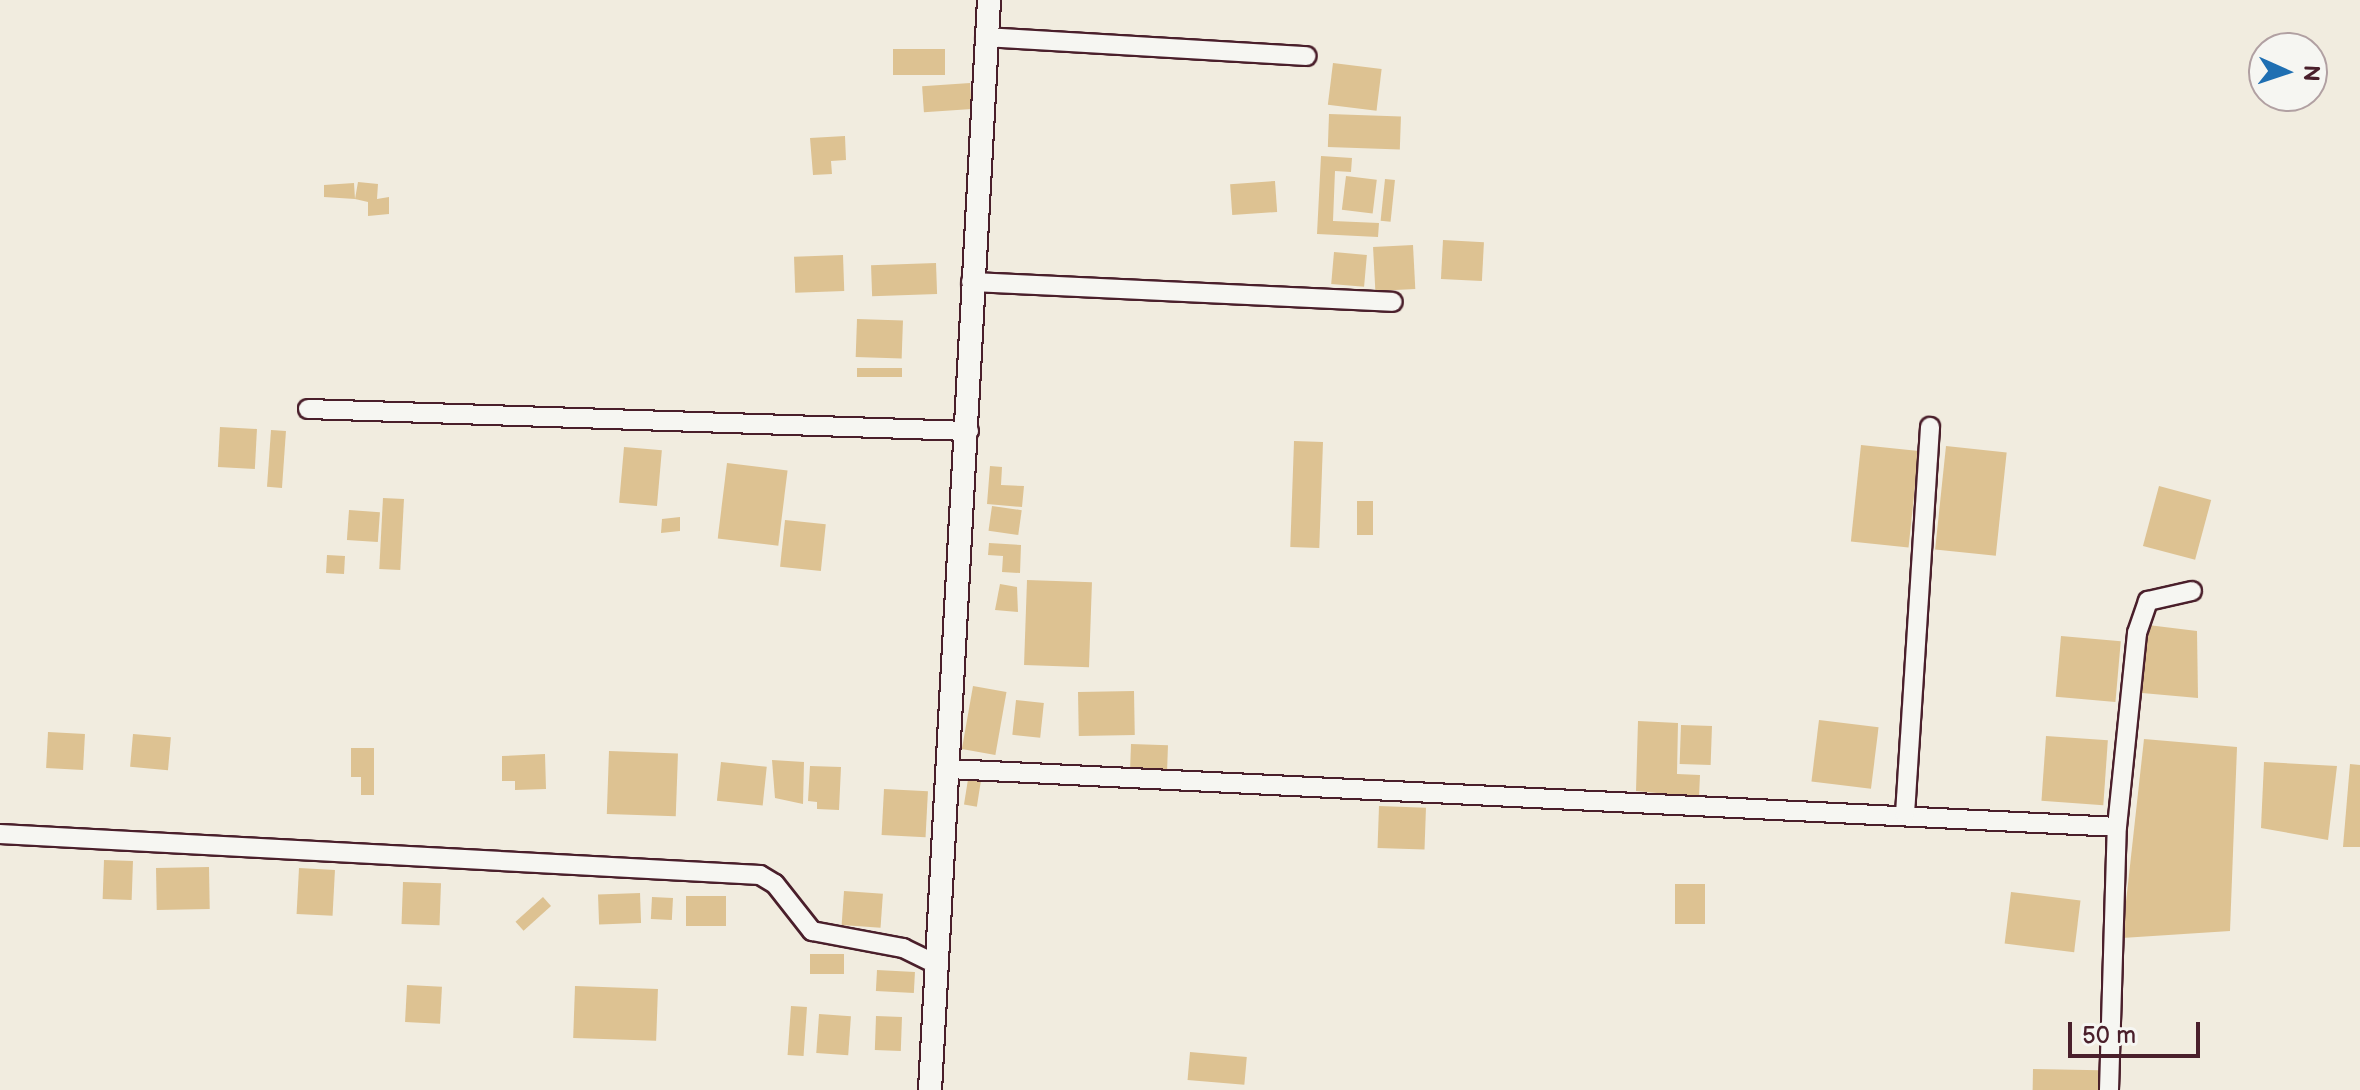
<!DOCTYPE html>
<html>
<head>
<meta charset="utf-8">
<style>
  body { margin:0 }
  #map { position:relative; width:2360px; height:1090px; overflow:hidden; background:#f1ecdf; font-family:"Balsamiq Sans",sans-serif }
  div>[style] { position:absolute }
  .building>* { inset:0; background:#ddc292; transform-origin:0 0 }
  .roads { filter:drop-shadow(2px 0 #4a1f2b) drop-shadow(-2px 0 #4a1f2b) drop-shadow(0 2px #4a1f2b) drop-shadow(0 -2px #4a1f2b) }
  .minor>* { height:18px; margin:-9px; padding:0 9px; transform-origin:9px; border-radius:9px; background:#f6f6f2 }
  .tertiary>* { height:22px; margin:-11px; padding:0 11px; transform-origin:11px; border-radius:11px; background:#f6f6f2 }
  span { translate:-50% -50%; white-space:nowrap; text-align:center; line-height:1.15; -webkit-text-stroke:6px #f6f6f2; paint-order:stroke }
  .north { position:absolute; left:2248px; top:32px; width:80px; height:80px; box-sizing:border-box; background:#f6f6f2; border:2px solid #b1a0a2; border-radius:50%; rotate:93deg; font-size:22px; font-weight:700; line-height:32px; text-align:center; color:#4a1f2b }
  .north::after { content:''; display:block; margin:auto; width:28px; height:36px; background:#1f6fb2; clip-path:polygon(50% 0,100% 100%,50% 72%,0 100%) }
  .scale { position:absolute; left:2068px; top:1022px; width:132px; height:36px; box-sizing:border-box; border:4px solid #4a1f2b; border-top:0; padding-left:10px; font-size:24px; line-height:28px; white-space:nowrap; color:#4a1f2b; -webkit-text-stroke:6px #f6f6f2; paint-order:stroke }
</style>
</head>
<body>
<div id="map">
  <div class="building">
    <i style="left:945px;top:49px;width:26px;height:52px;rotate:90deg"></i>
    <i style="left:1333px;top:63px;width:49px;height:42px;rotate:7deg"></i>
    <i style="left:970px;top:83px;width:26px;height:48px;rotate:86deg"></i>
    <i style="left:1329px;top:114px;width:72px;height:33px;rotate:2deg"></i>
    <i style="clip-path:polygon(845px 136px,846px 160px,831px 161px,832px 174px,813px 175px,810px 138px)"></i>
    <i style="clip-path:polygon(1321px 156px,1352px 158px,1351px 172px,1335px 171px,1333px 221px,1379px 223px,1378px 237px,1317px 234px)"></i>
    <i style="left:1346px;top:176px;width:31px;height:34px;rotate:7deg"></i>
    <i style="left:1385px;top:179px;width:10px;height:42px;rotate:6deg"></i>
    <i style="left:1275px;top:181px;width:31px;height:45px;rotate:86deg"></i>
    <i style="clip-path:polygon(358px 182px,378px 184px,377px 199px,389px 197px,389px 214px,368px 216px,368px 202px,355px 199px)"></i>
    <i style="clip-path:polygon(354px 183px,355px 199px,324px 197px,324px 185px)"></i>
    <i style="left:1443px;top:240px;width:41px;height:39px;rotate:3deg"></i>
    <i style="left:1413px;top:245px;width:44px;height:40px;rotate:87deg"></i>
    <i style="left:1334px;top:252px;width:33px;height:32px;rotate:5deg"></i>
    <i style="left:843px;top:255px;width:36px;height:49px;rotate:88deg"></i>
    <i style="left:936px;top:263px;width:31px;height:65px;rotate:88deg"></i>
    <i style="left:857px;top:319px;width:46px;height:38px;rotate:2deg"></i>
    <i style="left:902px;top:368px;width:9px;height:45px;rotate:90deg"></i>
    <i style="left:220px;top:427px;width:37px;height:40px;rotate:3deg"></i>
    <i style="left:271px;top:430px;width:15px;height:57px;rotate:4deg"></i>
    <i style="left:1294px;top:441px;width:29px;height:106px;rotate:2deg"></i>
    <i style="left:1861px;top:445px;width:58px;height:97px;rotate:6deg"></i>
    <i style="left:1946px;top:446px;width:61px;height:104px;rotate:6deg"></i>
    <i style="left:624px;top:447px;width:38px;height:56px;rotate:5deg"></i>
    <i style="left:727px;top:463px;width:61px;height:76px;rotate:7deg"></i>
    <i style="clip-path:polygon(990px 466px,1002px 467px,1001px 485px,1024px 486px,1022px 507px,987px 504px)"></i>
    <i style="left:2159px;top:486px;width:54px;height:62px;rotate:15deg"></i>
    <i style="left:383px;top:498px;width:21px;height:71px;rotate:3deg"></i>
    <i style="left:1357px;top:501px;width:16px;height:34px"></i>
    <i style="left:992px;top:506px;width:30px;height:25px;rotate:8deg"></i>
    <i style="left:349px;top:510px;width:31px;height:30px;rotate:4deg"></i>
    <i style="clip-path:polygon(680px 517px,680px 531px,661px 533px,662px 519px)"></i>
    <i style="left:785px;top:520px;width:41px;height:47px;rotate:6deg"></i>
    <i style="clip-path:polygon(989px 543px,1021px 545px,1020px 573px,1002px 572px,1003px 556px,988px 555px)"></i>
    <i style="left:327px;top:555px;width:18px;height:18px;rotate:3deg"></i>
    <i style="left:1027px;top:580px;width:65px;height:85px;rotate:2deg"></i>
    <i style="clip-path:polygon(1000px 584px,1017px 587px,1018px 612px,995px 610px)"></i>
    <i style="clip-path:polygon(2148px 625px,2197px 631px,2198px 698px,2142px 693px)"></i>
    <i style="left:2061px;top:636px;width:60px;height:61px;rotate:5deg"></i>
    <i style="left:973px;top:686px;width:34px;height:64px;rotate:10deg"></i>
    <i style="left:1134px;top:691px;width:44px;height:56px;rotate:89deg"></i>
    <i style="left:1016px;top:700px;width:28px;height:35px;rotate:6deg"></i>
    <i style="left:1819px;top:720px;width:60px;height:62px;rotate:7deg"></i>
    <i style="clip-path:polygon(1638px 721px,1678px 723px,1677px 774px,1700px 775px,1699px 797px,1636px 791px)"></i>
    <i style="left:1681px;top:725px;width:31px;height:39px;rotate:2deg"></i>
    <i style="left:48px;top:732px;width:37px;height:36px;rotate:3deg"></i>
    <i style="left:133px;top:734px;width:38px;height:33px;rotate:5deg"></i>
    <i style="left:2046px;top:736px;width:62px;height:65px;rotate:4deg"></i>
    <i style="clip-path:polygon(2144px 739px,2237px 747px,2230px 931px,2122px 938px)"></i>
    <i style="left:1131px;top:744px;width:37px;height:24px;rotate:2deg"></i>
    <i style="clip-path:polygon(351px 748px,374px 748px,374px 795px,361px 795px,361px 777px,351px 777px)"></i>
    <i style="left:609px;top:751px;width:69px;height:63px;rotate:2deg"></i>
    <i style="clip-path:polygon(545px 754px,546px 789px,515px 790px,515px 781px,502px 781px,502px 756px)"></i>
    <i style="clip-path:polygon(772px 760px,804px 762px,803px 804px,775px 798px)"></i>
    <i style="left:721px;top:762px;width:46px;height:39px;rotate:6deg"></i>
    <i style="clip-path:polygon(2264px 762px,2337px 766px,2328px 840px,2261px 828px)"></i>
    <i style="clip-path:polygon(2350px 764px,2360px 765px,2360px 847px,2343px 847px)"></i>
    <i style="clip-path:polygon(810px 766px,841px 767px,839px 810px,817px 809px,817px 802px,808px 801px)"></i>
    <i style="left:969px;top:773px;width:13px;height:32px;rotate:9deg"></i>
    <i style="left:884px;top:789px;width:44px;height:46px;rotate:3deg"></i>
    <i style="left:1379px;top:806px;width:47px;height:42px;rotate:2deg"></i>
    <i style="left:104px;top:860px;width:29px;height:39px;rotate:2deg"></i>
    <i style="left:209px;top:867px;width:42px;height:53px;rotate:89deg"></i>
    <i style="left:299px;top:868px;width:36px;height:46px;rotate:3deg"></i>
    <i style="left:403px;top:882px;width:38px;height:42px;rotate:2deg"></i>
    <i style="left:1705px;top:884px;width:40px;height:30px;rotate:90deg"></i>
    <i style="left:844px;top:891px;width:39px;height:34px;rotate:4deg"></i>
    <i style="left:2011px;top:892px;width:70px;height:52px;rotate:7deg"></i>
    <i style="left:640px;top:893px;width:30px;height:42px;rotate:88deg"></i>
    <i style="left:686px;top:896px;width:40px;height:30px"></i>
    <i style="left:543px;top:897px;width:12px;height:37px;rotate:48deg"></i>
    <i style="left:652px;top:897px;width:21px;height:22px;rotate:3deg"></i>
    <i style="left:810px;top:954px;width:34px;height:20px"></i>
    <i style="left:877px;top:970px;width:38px;height:21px;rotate:3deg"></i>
    <i style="left:407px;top:985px;width:35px;height:37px;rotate:3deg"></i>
    <i style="left:575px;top:986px;width:83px;height:52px;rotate:2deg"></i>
    <i style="left:791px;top:1006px;width:16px;height:49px;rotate:4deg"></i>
    <i style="left:819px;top:1014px;width:32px;height:39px;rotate:4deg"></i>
    <i style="left:876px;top:1016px;width:26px;height:34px;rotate:2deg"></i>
    <i style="left:1190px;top:1052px;width:57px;height:28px;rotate:5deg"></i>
    <i style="left:2033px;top:1069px;width:67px;height:22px;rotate:1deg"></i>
  </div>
  <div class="roads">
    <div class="minor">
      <i style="left:985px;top:37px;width:322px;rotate:3.4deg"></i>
      <i style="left:971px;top:282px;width:422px;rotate:2.7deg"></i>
      <i style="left:308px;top:409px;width:661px;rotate:1.91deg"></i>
      <i style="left:949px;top:769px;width:1169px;rotate:2.84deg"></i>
      <i style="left:1905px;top:814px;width:388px;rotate:-86.3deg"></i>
      <i style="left:0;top:834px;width:761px;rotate:3.09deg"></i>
      <i style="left:760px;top:875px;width:17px;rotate:31deg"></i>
      <i style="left:775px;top:884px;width:60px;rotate:51.8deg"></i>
      <i style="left:812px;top:931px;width:93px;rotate:10.6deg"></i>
      <i style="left:903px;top:948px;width:39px;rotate:26deg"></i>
      <i style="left:2109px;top:1090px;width:263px;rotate:-88.3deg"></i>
      <i style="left:2117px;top:827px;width:195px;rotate:-84.1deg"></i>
      <i style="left:2137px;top:633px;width:34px;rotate:-71deg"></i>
      <i style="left:2148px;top:601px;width:45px;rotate:-12.8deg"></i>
    </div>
    <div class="tertiary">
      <i style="left:930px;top:1090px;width:1092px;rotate:-86.9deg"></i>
    </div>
  </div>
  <div class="north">N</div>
  <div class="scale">50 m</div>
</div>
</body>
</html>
